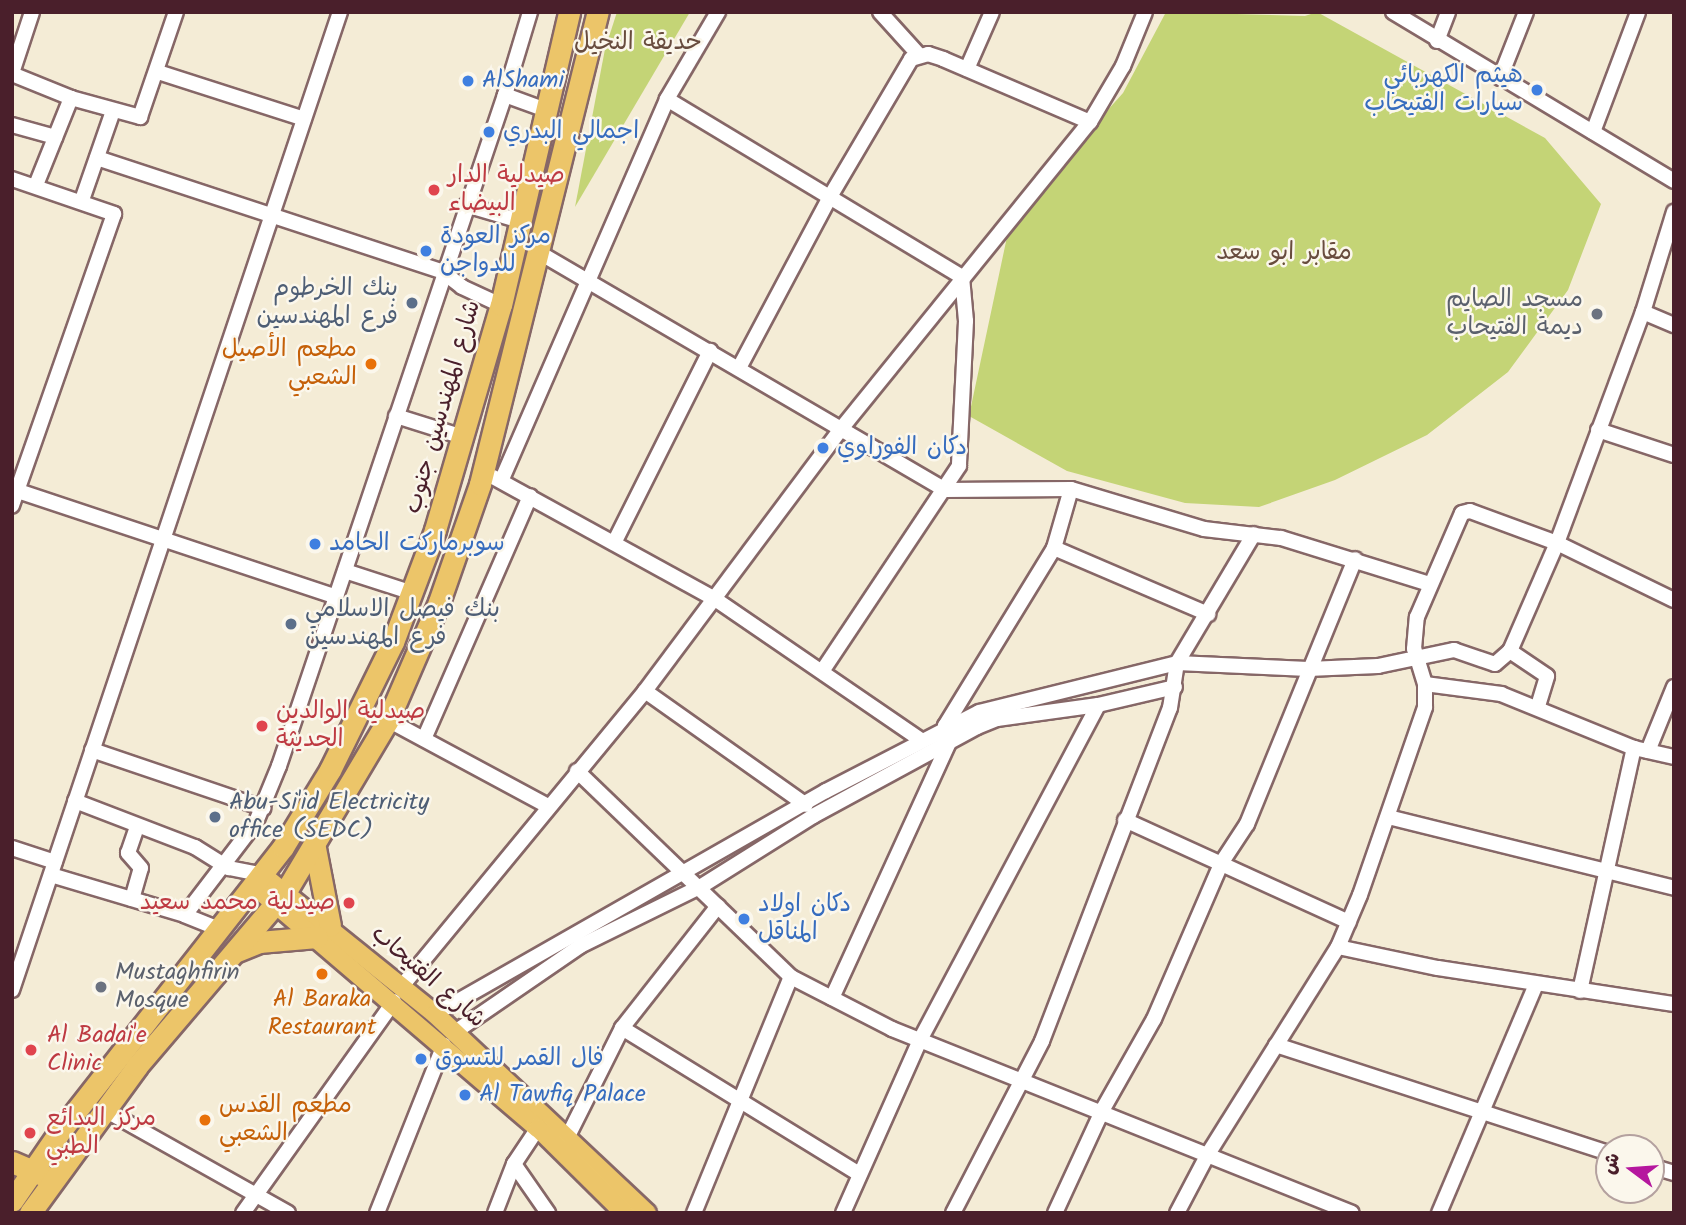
<!DOCTYPE html>
<html>
<head>
<meta charset="utf-8">
<style>
  body { margin:0 }
  #map { position:relative; width:1686px; height:1225px; overflow:hidden; background:#f4ecd6; font-family:Kalam,"Playpen Sans Arabic",sans-serif }
  div>[style] { position:absolute }
  .green>* { inset:0; background:#c4d476 }
  .roads { filter:drop-shadow(2px 0 #866767) drop-shadow(-2px 0 #866767) drop-shadow(0 2px #866767) drop-shadow(0 -2px #866767) }
  .minor>* { height:14px; margin:-7px; padding:0 7px; transform-origin:7px; border-radius:7px; background:#fff }
  .major>* { height:18px; margin:-9px; padding:0 9px; transform-origin:9px; border-radius:9px; background:#ecc569 }
  .highway>* { height:21px; margin:-10.5px; padding:0 10.5px; transform-origin:10.5px; border-radius:10.5px; background:#ecc569 }
  .dots>* { width:19px; height:19px; translate:-50% -50%; box-sizing:border-box; border:4px solid #fbf7ec; border-radius:50% }
  span { translate:-50% -50%; white-space:nowrap; text-align:center; line-height:1.15; -webkit-text-stroke:5px #fbf7ec; paint-order:stroke }
  .park-label { font-size:24px; color:#684c3e }
  .shop-label { font-size:24px; color:#366cbe }
  .right { translate:-100% -50%; text-align:right }
  .left { translate:0 -50%; text-align:left }
  .health-label { font-size:24px; color:#be3a42 }
  .service-label { font-size:24px; color:#4e5e75 }
  .worship-label { font-size:24px; color:#5b616d }
  .food-label { font-size:24px; color:#c56008 }
  .street-label { font-size:24px; color:#4a1f2b }
  .frame { position:absolute; inset:0; border:14px solid #4a1f2b; pointer-events:none }
  .north { position:absolute; left:1595px; top:1134px; width:70px; height:70px; box-sizing:border-box; background:#fbf7ec; border:2px solid #b4a19f; border-radius:50%; rotate:286deg; font-size:19px; font-weight:700; line-height:28px; text-align:center; color:#4a1f2b }
  .north::after { content:''; display:block; margin:auto; width:24px; height:32px; background:#b5179e; clip-path:polygon(50% 0,100% 100%,50% 72%,0 100%) }
</style>
</head>
<body>
<div id="map">
  <div class="green">
    <i style="clip-path:polygon(617px 12px,690px 12px,575px 207px,605px 49px)"></i>
    <i style="clip-path:polygon(1166px 12px,1305px 16px,1317px 12px,1545px 138px,1601px 204px,1568px 290px,1508px 372px,1427px 435px,1335px 480px,1259px 507px,1185px 503px,1067px 471px,969px 416px,1011px 218px,1123px 93px)"></i>
  </div>
  <div class="roads">
    <div class="minor">
      <i style="left:880px;top:12px;width:58px;rotate:47.8deg"></i>
      <i style="left:1393px;top:12px;width:328px;rotate:31deg"></i>
      <i style="left:1437px;top:41px;width:31px;rotate:-69deg"></i>
      <i style="left:967px;top:69px;width:62px;rotate:-66.3deg"></i>
      <i style="left:158px;top:72px;width:153px;rotate:17.8deg"></i>
      <i style="left:12px;top:73px;width:64px;rotate:-71.8deg"></i>
      <i style="left:12px;top:74px;width:64px;rotate:22.1deg"></i>
      <i style="left:71px;top:98px;width:72px;rotate:15.4deg"></i>
      <i style="left:140px;top:117px;width:111px;rotate:-71.1deg"></i>
      <i style="left:1500px;top:78px;width:71px;rotate:-68.5deg"></i>
      <i style="left:505px;top:95px;width:87px;rotate:-73.2deg"></i>
      <i style="left:667px;top:99px;width:345px;rotate:31.1deg"></i>
      <i style="left:962px;top:277px;width:44px;rotate:84.8deg"></i>
      <i style="left:966px;top:321px;width:145px;rotate:92.8deg"></i>
      <i style="left:959px;top:466px;width:245px;rotate:123.7deg"></i>
      <i style="left:12px;top:125px;width:45px;rotate:15.6deg"></i>
      <i style="left:1593px;top:132px;width:128px;rotate:-69.4deg"></i>
      <i style="left:97px;top:158px;width:364px;rotate:18.2deg"></i>
      <i style="left:443px;top:272px;width:24px;rotate:38deg"></i>
      <i style="left:462px;top:287px;width:43px;rotate:24.8deg"></i>
      <i style="left:12px;top:179px;width:108px;rotate:18.9deg"></i>
      <i style="left:114px;top:214px;width:309px;rotate:109.3deg"></i>
      <i style="left:36px;top:185px;width:94px;rotate:-68.1deg"></i>
      <i style="left:82px;top:200px;width:94px;rotate:-70.8deg"></i>
      <i style="left:466px;top:205px;width:56px;rotate:16.5deg"></i>
      <i style="left:538px;top:252px;width:471px;rotate:30.3deg"></i>
      <i style="left:945px;top:490px;width:126px;rotate:-0.5deg"></i>
      <i style="left:1071px;top:489px;width:139px;rotate:16.7deg"></i>
      <i style="left:1204px;top:529px;width:78px;rotate:6.7deg"></i>
      <i style="left:1281px;top:538px;width:156px;rotate:17.2deg"></i>
      <i style="left:1643px;top:312px;width:34px;rotate:23deg"></i>
      <i style="left:739px;top:368px;width:196px;rotate:-62deg"></i>
      <i style="left:831px;top:195px;width:158px;rotate:-59.5deg"></i>
      <i style="left:911px;top:59px;width:18px;rotate:-16deg"></i>
      <i style="left:928px;top:54px;width:16px;rotate:18deg"></i>
      <i style="left:943px;top:59px;width:160px;rotate:23.2deg"></i>
      <i style="left:396px;top:416px;width:70px;rotate:17.4deg"></i>
      <i style="left:1598px;top:430px;width:80px;rotate:18.2deg"></i>
      <i style="left:493px;top:477px;width:253px;rotate:28.8deg"></i>
      <i style="left:715px;top:599px;width:250px;rotate:34.4deg"></i>
      <i style="left:502px;top:479px;width:414px;rotate:-66.5deg"></i>
      <i style="left:667px;top:99px;width:101px;rotate:-59.6deg"></i>
      <i style="left:12px;top:489px;width:342px;rotate:18.4deg"></i>
      <i style="left:614px;top:543px;width:215px;rotate:-63.4deg"></i>
      <i style="left:1054px;top:548px;width:168px;rotate:23.2deg"></i>
      <i style="left:345px;top:571px;width:71px;rotate:17.9deg"></i>
      <i style="left:1425px;top:684px;width:77px;rotate:7.5deg"></i>
      <i style="left:1501px;top:694px;width:144px;rotate:22.1deg"></i>
      <i style="left:1634px;top:748px;width:41px;rotate:12.7deg"></i>
      <i style="left:645px;top:691px;width:197px;rotate:35.3deg"></i>
      <i style="left:1538px;top:706px;width:31px;rotate:-73deg"></i>
      <i style="left:1547px;top:676px;width:45px;rotate:-146deg"></i>
      <i style="left:1510px;top:651px;width:118px;rotate:-66.5deg"></i>
      <i style="left:1557px;top:543px;width:246px;rotate:-69.6deg"></i>
      <i style="left:1643px;top:312px;width:105px;rotate:-72.8deg"></i>
      <i style="left:388px;top:720px;width:182px;rotate:28.3deg"></i>
      <i style="left:424px;top:739px;width:265px;rotate:-66.4deg"></i>
      <i style="left:92px;top:750px;width:181px;rotate:18.7deg"></i>
      <i style="left:1648px;top:751px;width:69px;rotate:-67.9deg"></i>
      <i style="left:577px;top:771px;width:297px;rotate:43.9deg"></i>
      <i style="left:791px;top:977px;width:114px;rotate:27.2deg"></i>
      <i style="left:892px;top:1029px;width:495px;rotate:21.8deg"></i>
      <i style="left:75px;top:801px;width:129px;rotate:21deg"></i>
      <i style="left:195px;top:847px;width:40px;rotate:32deg"></i>
      <i style="left:229px;top:868px;width:33px;rotate:11deg"></i>
      <i style="left:1388px;top:817px;width:295px;rotate:13.9deg"></i>
      <i style="left:1125px;top:820px;width:246px;rotate:24.5deg"></i>
      <i style="left:12px;top:848px;width:45px;rotate:18deg"></i>
      <i style="left:51px;top:875px;width:140px;rotate:16.6deg"></i>
      <i style="left:132px;top:899px;width:32px;rotate:-74deg"></i>
      <i style="left:141px;top:868px;width:20px;rotate:-131deg"></i>
      <i style="left:128px;top:853px;width:28px;rotate:-71deg"></i>
      <i style="left:219px;top:929px;width:37px;rotate:-158deg"></i>
      <i style="left:185px;top:915px;width:117px;rotate:-52.6deg"></i>
      <i style="left:256px;top:822px;width:61px;rotate:-67.7deg"></i>
      <i style="left:279px;top:766px;width:708px;rotate:-71.39deg"></i>
      <i style="left:505px;top:95px;width:44px;rotate:20.1deg"></i>
      <i style="left:1338px;top:947px;width:102px;rotate:11.9deg"></i>
      <i style="left:1438px;top:968px;width:239px;rotate:8.7deg"></i>
      <i style="left:402px;top:986px;width:382px;rotate:-50.5deg"></i>
      <i style="left:645px;top:691px;width:327px;rotate:-53.2deg"></i>
      <i style="left:841px;top:429px;width:395px;rotate:-51deg"></i>
      <i style="left:1090px;top:122px;width:65px;rotate:-59.5deg"></i>
      <i style="left:1123px;top:66px;width:58px;rotate:-67.8deg"></i>
      <i style="left:12px;top:990px;width:1032px;rotate:-71.46deg"></i>
      <i style="left:1580px;top:991px;width:249px;rotate:-77.5deg"></i>
      <i style="left:832px;top:998px;width:284px;rotate:-65.4deg"></i>
      <i style="left:950px;top:740px;width:15px;rotate:-110deg"></i>
      <i style="left:945px;top:726px;width:209px;rotate:-58.5deg"></i>
      <i style="left:1054px;top:548px;width:61px;rotate:-73.9deg"></i>
      <i style="left:435px;top:1014px;width:450px;rotate:-29.7deg"></i>
      <i style="left:826px;top:791px;width:172px;rotate:-27.3deg"></i>
      <i style="left:979px;top:712px;width:204px;rotate:-13.9deg"></i>
      <i style="left:1177px;top:663px;width:131px;rotate:2.6deg"></i>
      <i style="left:1308px;top:669px;width:70px;rotate:-2.5deg"></i>
      <i style="left:1378px;top:666px;width:78px;rotate:-11.9deg"></i>
      <i style="left:1454px;top:650px;width:43px;rotate:18.9deg"></i>
      <i style="left:1495px;top:664px;width:20px;rotate:-41deg"></i>
      <i style="left:622px;top:1028px;width:278px;rotate:31.6deg"></i>
      <i style="left:455px;top:1032px;width:152px;rotate:-34.5deg"></i>
      <i style="left:580px;top:946px;width:134px;rotate:-26.2deg"></i>
      <i style="left:700px;top:887px;width:133px;rotate:-32.1deg"></i>
      <i style="left:813px;top:816px;width:187px;rotate:-28.5deg"></i>
      <i style="left:977px;top:727px;width:22px;rotate:-22deg"></i>
      <i style="left:997px;top:719px;width:102px;rotate:-7.9deg"></i>
      <i style="left:1098px;top:705px;width:79px;rotate:-13.2deg"></i>
      <i style="left:1276px;top:1045px;width:350px;rotate:18deg"></i>
      <i style="left:103px;top:1109px;width:212px;rotate:29.3deg"></i>
      <i style="left:568px;top:1136px;width:121px;rotate:-63.4deg"></i>
      <i style="left:622px;top:1028px;width:155px;rotate:-51.8deg"></i>
      <i style="left:514px;top:1164px;width:60px;rotate:55.2deg"></i>
      <i style="left:1651px;top:1166px;width:24px;rotate:17deg"></i>
      <i style="left:243px;top:1213px;width:260px;rotate:-54.5deg"></i>
      <i style="left:377px;top:1213px;width:181px;rotate:-68.3deg"></i>
      <i style="left:495px;top:1213px;width:53px;rotate:-68.8deg"></i>
      <i style="left:514px;top:1164px;width:43px;rotate:-56.3deg"></i>
      <i style="left:694px;top:1213px;width:255px;rotate:-67.7deg"></i>
      <i style="left:843px;top:1213px;width:189px;rotate:-66deg"></i>
      <i style="left:920px;top:1040px;width:379px;rotate:-62deg"></i>
      <i style="left:953px;top:1213px;width:194px;rotate:-62.6deg"></i>
      <i style="left:1042px;top:1041px;width:357px;rotate:-69deg"></i>
      <i style="left:1170px;top:708px;width:46px;rotate:-81.2deg"></i>
      <i style="left:1177px;top:663px;width:150px;rotate:-59.2deg"></i>
      <i style="left:1055px;top:1213px;width:115px;rotate:-65.2deg"></i>
      <i style="left:1103px;top:1109px;width:103px;rotate:-60.5deg"></i>
      <i style="left:1154px;top:1019px;width:171px;rotate:-66.6deg"></i>
      <i style="left:1222px;top:862px;width:45px;rotate:-56.7deg"></i>
      <i style="left:1247px;top:824px;width:286px;rotate:-67.8deg"></i>
      <i style="left:1177px;top:1213px;width:67px;rotate:-62.3deg"></i>
      <i style="left:1208px;top:1154px;width:244px;rotate:-57.9deg"></i>
      <i style="left:1338px;top:947px;width:56px;rotate:-67.1deg"></i>
      <i style="left:1360px;top:895px;width:199px;rotate:-70.9deg"></i>
      <i style="left:1425px;top:707px;width:23px;rotate:-90deg"></i>
      <i style="left:1425px;top:684px;width:37px;rotate:-107deg"></i>
      <i style="left:1414px;top:649px;width:32px;rotate:-85deg"></i>
      <i style="left:1417px;top:617px;width:113px;rotate:-66.6deg"></i>
      <i style="left:1462px;top:513px;width:8px;rotate:-14deg"></i>
      <i style="left:1470px;top:511px;width:93px;rotate:20.2deg"></i>
      <i style="left:1557px;top:543px;width:130px;rotate:26deg"></i>
      <i style="left:1439px;top:1213px;width:249px;rotate:-67deg"></i>
    </div>
    <div class="major">
      <i style="left:261px;top:874px;width:223px;rotate:38.8deg"></i>
      <i style="left:435px;top:1014px;width:291px;rotate:43.2deg"></i>
      <i style="left:253px;top:885px;width:375px;rotate:40.5deg"></i>
      <i style="left:538px;top:1128px;width:121px;rotate:44.7deg"></i>
    </div>
    <div class="highway">
      <i style="left:315px;top:848px;width:79px;rotate:79.1deg"></i>
      <i style="left:237px;top:951px;width:24px;rotate:-22deg"></i>
      <i style="left:259px;top:942px;width:58px;rotate:-4.9deg"></i>
      <i style="left:12px;top:1162px;width:36px;rotate:23deg"></i>
      <i style="left:12px;top:1201px;width:81px;rotate:-55.5deg"></i>
      <i style="left:58px;top:1134px;width:365px;rotate:-51.9deg"></i>
      <i style="left:283px;top:847px;width:90px;rotate:-58.6deg"></i>
      <i style="left:330px;top:770px;width:143px;rotate:-63.8deg"></i>
      <i style="left:393px;top:642px;width:120px;rotate:-69.4deg"></i>
      <i style="left:435px;top:530px;width:234px;rotate:-73.7deg"></i>
      <i style="left:501px;top:305px;width:301px;rotate:-76.9deg"></i>
      <i style="left:30px;top:1213px;width:182px;rotate:-53.9deg"></i>
      <i style="left:137px;top:1066px;width:230px;rotate:-49.6deg"></i>
      <i style="left:286px;top:891px;width:199px;rotate:-59.2deg"></i>
      <i style="left:388px;top:720px;width:129px;rotate:-66.6deg"></i>
      <i style="left:439px;top:602px;width:125px;rotate:-70.8deg"></i>
      <i style="left:480px;top:484px;width:487px;rotate:-76deg"></i>
    </div>
  </div>
  <div class="dots">
    <i style="left:468px;top:81px;background:#3f7fe0"></i>
    <i style="left:1537px;top:90px;background:#3f7fe0"></i>
    <i style="left:489px;top:132px;background:#3f7fe0"></i>
    <i style="left:434px;top:190px;background:#e0444e"></i>
    <i style="left:426px;top:251px;background:#3f7fe0"></i>
    <i style="left:412px;top:303px;background:#5c6f8a"></i>
    <i style="left:1597px;top:314px;background:#6b7280"></i>
    <i style="left:371px;top:364px;background:#e8710a"></i>
    <i style="left:823px;top:448px;background:#3f7fe0"></i>
    <i style="left:315px;top:544px;background:#3f7fe0"></i>
    <i style="left:291px;top:624px;background:#5c6f8a"></i>
    <i style="left:262px;top:726px;background:#e0444e"></i>
    <i style="left:215px;top:817px;background:#5c6f8a"></i>
    <i style="left:349px;top:903px;background:#e0444e"></i>
    <i style="left:744px;top:919px;background:#3f7fe0"></i>
    <i style="left:322px;top:974px;background:#e8710a"></i>
    <i style="left:101px;top:987px;background:#6b7280"></i>
    <i style="left:31px;top:1050px;background:#e0444e"></i>
    <i style="left:421px;top:1059px;background:#3f7fe0"></i>
    <i style="left:465px;top:1095px;background:#3f7fe0"></i>
    <i style="left:205px;top:1120px;background:#e8710a"></i>
    <i style="left:30px;top:1133px;background:#e0444e"></i>
  </div>
  <div class="park-label">
    <span style="left:638px;top:43px">حديقة النخيل</span>
    <span style="left:1284px;top:253px">مقابر ابو سعد</span>
  </div>
  <div class="shop-label">
    <span class="right" style="left:1523px;top:90px">هيثم الكهربائي<br>سيارات الفتيحاب</span>
    <span class="left" style="left:482px;top:81px">AlShami</span>
    <span class="left" style="left:503px;top:132px">اجمالي البدري</span>
    <span class="left" style="left:440px;top:251px">مركز العودة<br>للدواجن</span>
    <span class="left" style="left:837px;top:448px">دكان الفوراوي</span>
    <span class="left" style="left:329px;top:544px">سوبرماركت الحامد</span>
    <span class="left" style="left:758px;top:919px">دكان اولاد<br>المناقل</span>
    <span class="left" style="left:435px;top:1059px">فال القمر للتسوق</span>
    <span class="left" style="left:479px;top:1095px">Al Tawfiq Palace</span>
  </div>
  <div class="health-label">
    <span class="left" style="left:448px;top:190px">صيدلية الدار<br>البيضاء</span>
    <span class="left" style="left:276px;top:726px">صيدلية الوالدين<br>الحديثة</span>
    <span class="right" style="left:335px;top:903px">صيدلية محمد سعيد</span>
    <span class="left" style="left:47px;top:1050px">Al Badai'e<br>Clinic</span>
    <span class="left" style="left:46px;top:1133px">مركز البدائع<br>الطبي</span>
  </div>
  <div class="service-label">
    <span class="right" style="left:398px;top:303px">بنك الخرطوم<br>فرع المهندسين</span>
    <span class="left" style="left:305px;top:624px">بنك فيصل الاسلامي<br>فرع المهندسين</span>
    <span class="left" style="left:229px;top:817px">Abu-Si'id Electricity<br>office (SEDC)</span>
  </div>
  <div class="worship-label">
    <span class="right" style="left:1583px;top:314px">مسجد الصايم<br>ديمة الفتيحاب</span>
    <span class="left" style="left:115px;top:987px">Mustaghfirin<br>Mosque</span>
  </div>
  <div class="food-label">
    <span class="right" style="left:357px;top:364px">مطعم الأصيل<br>الشعبي</span>
    <span style="left:322px;top:1014px">Al Baraka<br>Restaurant</span>
    <span class="left" style="left:219px;top:1120px">مطعم القدس<br>الشعبي</span>
  </div>
  <div class="street-label">
    <span style="left:443px;top:407px;rotate:-74deg">شارع المهندسين جنوب</span>
    <span style="left:428px;top:977px;rotate:41deg">شارع الفتيحاب</span>
  </div>
  <div class="frame"></div>
  <div class="north">ش</div>
</div>
</body>
</html>
